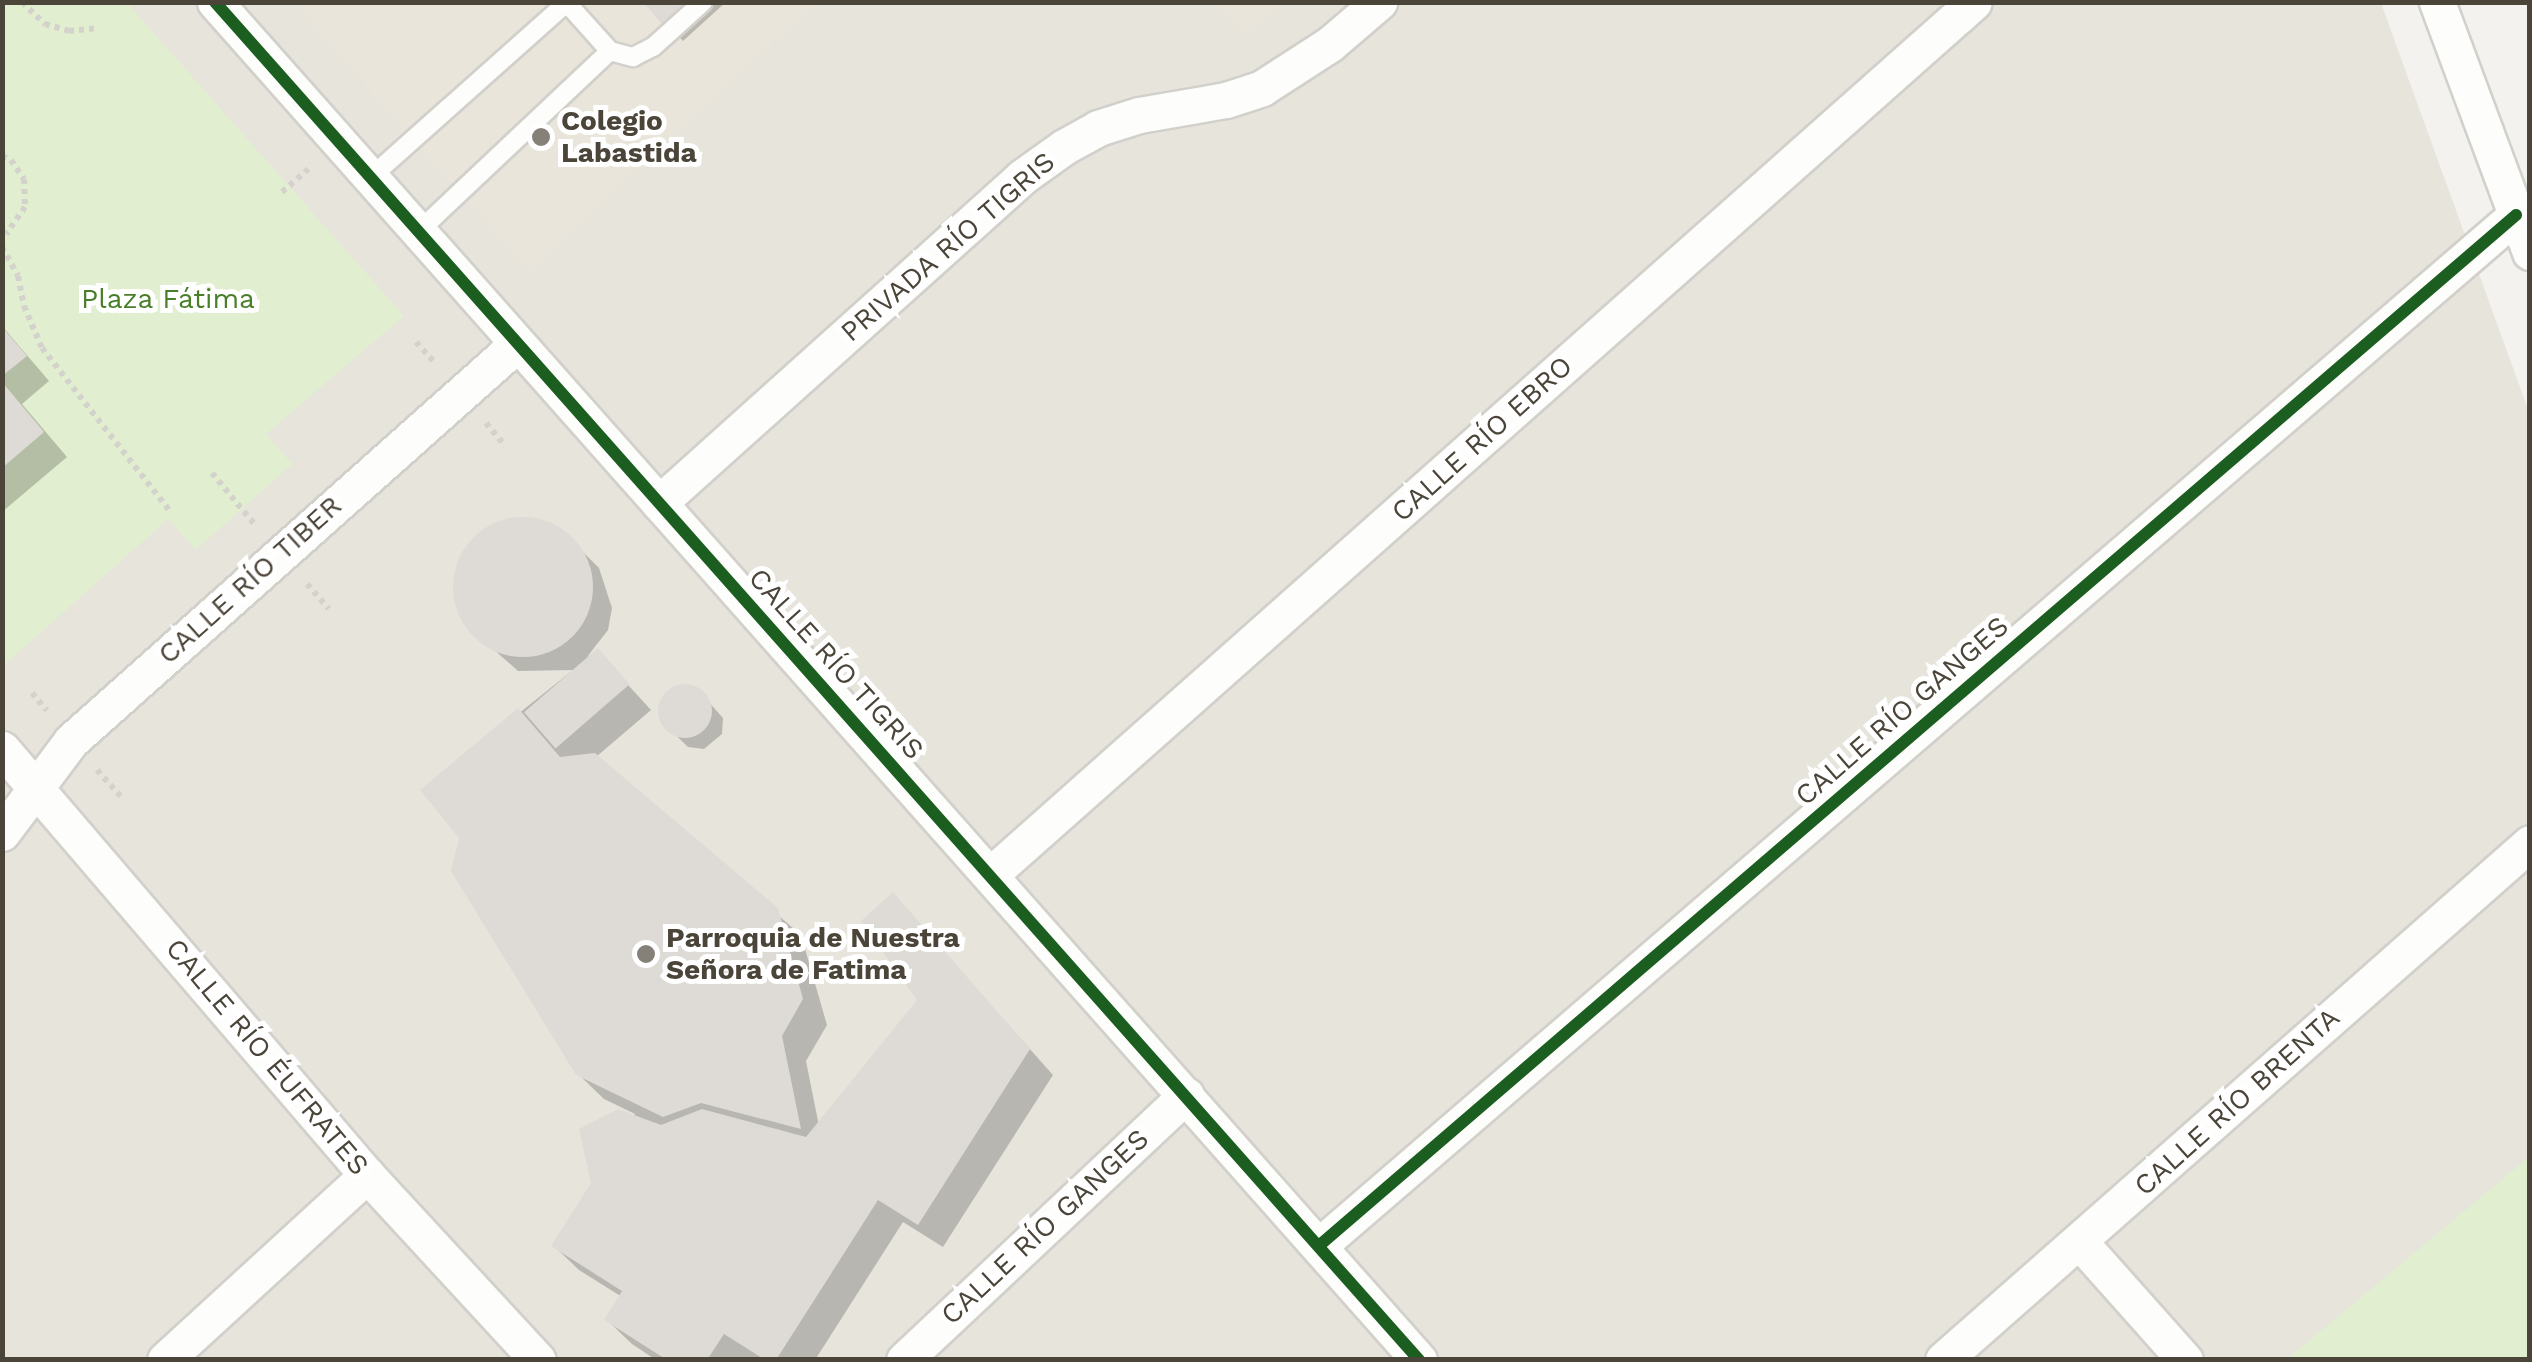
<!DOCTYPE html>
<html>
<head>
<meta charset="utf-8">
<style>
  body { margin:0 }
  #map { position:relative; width:2532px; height:1362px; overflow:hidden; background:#f4f2ee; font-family:"Work Sans",sans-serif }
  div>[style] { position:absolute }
  .residential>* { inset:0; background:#e7e4dc }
  .education>* { inset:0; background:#eae5da }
  .green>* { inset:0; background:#e1eecf }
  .shadow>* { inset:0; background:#0003 }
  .building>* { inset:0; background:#dedbd6; transform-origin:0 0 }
  .round { border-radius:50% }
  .path>* { height:6px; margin-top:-3px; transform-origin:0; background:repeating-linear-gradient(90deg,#d3d2cc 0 5px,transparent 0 10px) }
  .roads { filter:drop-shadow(2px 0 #d2d0cb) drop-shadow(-2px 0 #d2d0cb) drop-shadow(0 2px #d2d0cb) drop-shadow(0 -2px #d2d0cb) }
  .service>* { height:18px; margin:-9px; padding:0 9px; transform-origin:9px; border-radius:9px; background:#fdfdfc }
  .minor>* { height:35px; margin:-17.5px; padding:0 17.5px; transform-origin:17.5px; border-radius:17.5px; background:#fdfdfc }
  .cycleway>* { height:12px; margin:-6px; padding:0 6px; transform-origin:6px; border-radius:6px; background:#1b5e20 }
  .dots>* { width:28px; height:28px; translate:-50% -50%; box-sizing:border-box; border:5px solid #fff; border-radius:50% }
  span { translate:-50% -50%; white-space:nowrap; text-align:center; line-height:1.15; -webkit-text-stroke:10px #fff; paint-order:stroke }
  .poi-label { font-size:28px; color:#4b4439; font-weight:700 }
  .left { translate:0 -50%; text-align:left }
  .street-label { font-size:28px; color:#4b4439 }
  .park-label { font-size:28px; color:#4a7f2a }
  .frame { position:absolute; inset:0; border:5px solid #4b4439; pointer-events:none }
</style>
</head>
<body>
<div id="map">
  <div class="residential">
    <i style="clip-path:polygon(3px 3px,2381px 3px,2529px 412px,2529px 1359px,3px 1360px)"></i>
  </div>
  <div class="education">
    <i style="clip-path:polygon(293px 3px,816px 3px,529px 271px)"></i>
    <i style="clip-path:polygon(1215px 3px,1283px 3px,1245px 34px)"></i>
  </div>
  <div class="green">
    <i style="clip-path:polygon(3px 3px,127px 3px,404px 316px,266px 434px,292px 464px,196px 550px,168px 519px,3px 666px)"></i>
    <i style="clip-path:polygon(2529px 1157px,2529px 1359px,2287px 1359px)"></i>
  </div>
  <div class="shadow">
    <i style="clip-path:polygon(647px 2px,726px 2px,683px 41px)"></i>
    <i style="clip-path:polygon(2px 326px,49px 381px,22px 404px,67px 457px,2px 512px)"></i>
    <i style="clip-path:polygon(518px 519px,541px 521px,562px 531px,599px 568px,612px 608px,608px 630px,587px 657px,597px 651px,651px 710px,596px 757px,801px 935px,827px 1025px,806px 1061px,819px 1126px,920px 1000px,893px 895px,1053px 1075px,943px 1247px,903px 1222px,815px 1360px,656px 1360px,632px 1344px,607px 1320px,622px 1297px,579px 1270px,554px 1246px,635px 1114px,604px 1099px,578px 1074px,462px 838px,423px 790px,573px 670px,518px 671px,464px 623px,456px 602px,455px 579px,462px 556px,476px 538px,496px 525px)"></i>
    <i style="clip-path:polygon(676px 687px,699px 691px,723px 718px,722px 734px,704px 749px,688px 747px,662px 722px,660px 705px)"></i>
  </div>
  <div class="building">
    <i style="clip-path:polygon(643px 2px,687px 2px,662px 24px)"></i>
    <i style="clip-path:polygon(2px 327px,27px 356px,2px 376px)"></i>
    <i style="clip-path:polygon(2px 382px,44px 432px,2px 468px)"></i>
    <i class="round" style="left:453px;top:517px;width:140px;height:140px"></i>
    <i style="left:598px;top:648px;width:48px;height:98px;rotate:49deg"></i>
    <i class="round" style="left:658px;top:684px;width:54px;height:54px"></i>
    <i style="clip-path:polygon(518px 708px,560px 757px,595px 753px,778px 908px,803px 999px,782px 1036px,801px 1129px,701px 1103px,663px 1117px,576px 1075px,451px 871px,459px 838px,420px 790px)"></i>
    <i style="clip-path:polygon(893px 892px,1030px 1049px,918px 1225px,878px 1200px,776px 1360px,765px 1360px,724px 1334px,707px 1360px,667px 1360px,604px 1320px,622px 1291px,551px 1246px,591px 1183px,579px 1129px,618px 1109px,661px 1125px,702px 1109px,806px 1137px,917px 1000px,861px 921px)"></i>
  </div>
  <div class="path">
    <i style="left:22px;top:2px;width:32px;rotate:44deg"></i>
    <i style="left:45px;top:24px;width:25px;rotate:16deg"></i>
    <i style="left:69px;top:31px;width:30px;rotate:-6deg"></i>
    <i style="left:2px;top:156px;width:10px;rotate:24deg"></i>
    <i style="left:11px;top:160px;width:23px;rotate:56deg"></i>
    <i style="left:24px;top:179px;width:28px;rotate:88deg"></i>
    <i style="left:25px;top:207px;width:33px;rotate:125deg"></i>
    <i style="left:6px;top:234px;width:6px;rotate:-135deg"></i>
    <i style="left:282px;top:192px;width:40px;rotate:-41deg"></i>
    <i style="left:2px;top:247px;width:33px;rotate:61deg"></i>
    <i style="left:18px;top:276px;width:31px;rotate:79deg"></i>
    <i style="left:24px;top:306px;width:46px;rotate:66.8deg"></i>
    <i style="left:42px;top:348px;width:207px;rotate:51.9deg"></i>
    <i style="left:416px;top:342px;width:30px;rotate:48deg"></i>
    <i style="left:486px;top:423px;width:30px;rotate:50deg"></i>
    <i style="left:212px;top:473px;width:69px;rotate:50.3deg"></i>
    <i style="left:307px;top:584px;width:33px;rotate:49deg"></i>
    <i style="left:32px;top:693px;width:23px;rotate:50deg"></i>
    <i style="left:97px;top:770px;width:40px;rotate:48deg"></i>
  </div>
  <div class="roads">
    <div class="service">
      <i style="left:566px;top:2px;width:66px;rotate:48.1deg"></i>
      <i style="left:610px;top:51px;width:24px;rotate:15deg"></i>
      <i style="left:633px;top:57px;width:22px;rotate:-27deg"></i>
      <i style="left:653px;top:47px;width:67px;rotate:-42deg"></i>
      <i style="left:371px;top:177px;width:261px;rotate:-41.7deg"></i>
      <i style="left:419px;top:231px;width:262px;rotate:-43.3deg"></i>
    </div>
    <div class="minor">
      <i style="left:215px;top:2px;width:1815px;rotate:48.44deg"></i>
      <i style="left:2437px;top:2px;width:267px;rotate:69.6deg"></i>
      <i style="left:659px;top:503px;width:488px;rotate:-41.9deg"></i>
      <i style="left:1022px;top:177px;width:52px;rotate:-35.5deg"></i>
      <i style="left:1064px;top:147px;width:39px;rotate:-29deg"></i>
      <i style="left:1098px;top:128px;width:43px;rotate:-17.6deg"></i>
      <i style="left:1139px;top:115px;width:88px;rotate:-9.8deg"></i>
      <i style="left:1226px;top:100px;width:38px;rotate:-18deg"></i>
      <i style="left:1262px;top:88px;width:81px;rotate:-32.9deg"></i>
      <i style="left:1330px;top:44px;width:65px;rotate:-40.6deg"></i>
      <i style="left:2px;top:749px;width:561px;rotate:49.41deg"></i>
      <i style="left:367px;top:1175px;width:252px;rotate:47.3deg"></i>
      <i style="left:2px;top:833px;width:115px;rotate:-53.1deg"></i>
      <i style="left:71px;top:741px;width:596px;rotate:-41.67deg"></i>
      <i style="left:990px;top:875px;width:1315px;rotate:-41.58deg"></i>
      <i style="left:2079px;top:1241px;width:159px;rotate:48.3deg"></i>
      <i style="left:1321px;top:1244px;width:1577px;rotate:-40.73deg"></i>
      <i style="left:165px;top:1360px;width:274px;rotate:-42.5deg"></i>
      <i style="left:904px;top:1360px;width:387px;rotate:-43.2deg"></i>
      <i style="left:1943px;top:1360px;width:782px;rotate:-41.37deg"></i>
    </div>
  </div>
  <div class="cycleway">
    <i style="left:215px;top:2px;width:1815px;rotate:48.44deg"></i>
    <i style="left:1321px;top:1244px;width:1577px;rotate:-40.73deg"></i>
  </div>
  <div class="dots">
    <i style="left:541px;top:137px;background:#868178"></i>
    <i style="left:646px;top:954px;background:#868178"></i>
  </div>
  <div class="poi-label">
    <span class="left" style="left:561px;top:137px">Colegio<br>Labastida</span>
    <span class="left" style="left:666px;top:954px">Parroquia de Nuestra<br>Señora de Fatima</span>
  </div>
  <div class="street-label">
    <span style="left:948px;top:247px;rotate:-41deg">PRIVADA RÍO TIGRIS</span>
    <span style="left:1482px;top:439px;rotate:-42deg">CALLE RÍO EBRO</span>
    <span style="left:250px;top:580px;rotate:-42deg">CALLE RÍO TIBER</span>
    <span style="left:836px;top:664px;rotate:48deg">CALLE RÍO TIGRIS</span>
    <span style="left:1902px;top:711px;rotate:-41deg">CALLE RÍO GANGES</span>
    <span style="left:267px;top:1057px;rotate:50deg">CALLE RÍO ÉUFRATES</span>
    <span style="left:2237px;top:1102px;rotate:-42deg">CALLE RÍO BRENTA</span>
    <span style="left:1045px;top:1227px;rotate:-43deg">CALLE RÍO GANGES</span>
  </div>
  <div class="park-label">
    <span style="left:168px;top:299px">Plaza Fátima</span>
  </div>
  <div class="frame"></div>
</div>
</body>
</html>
